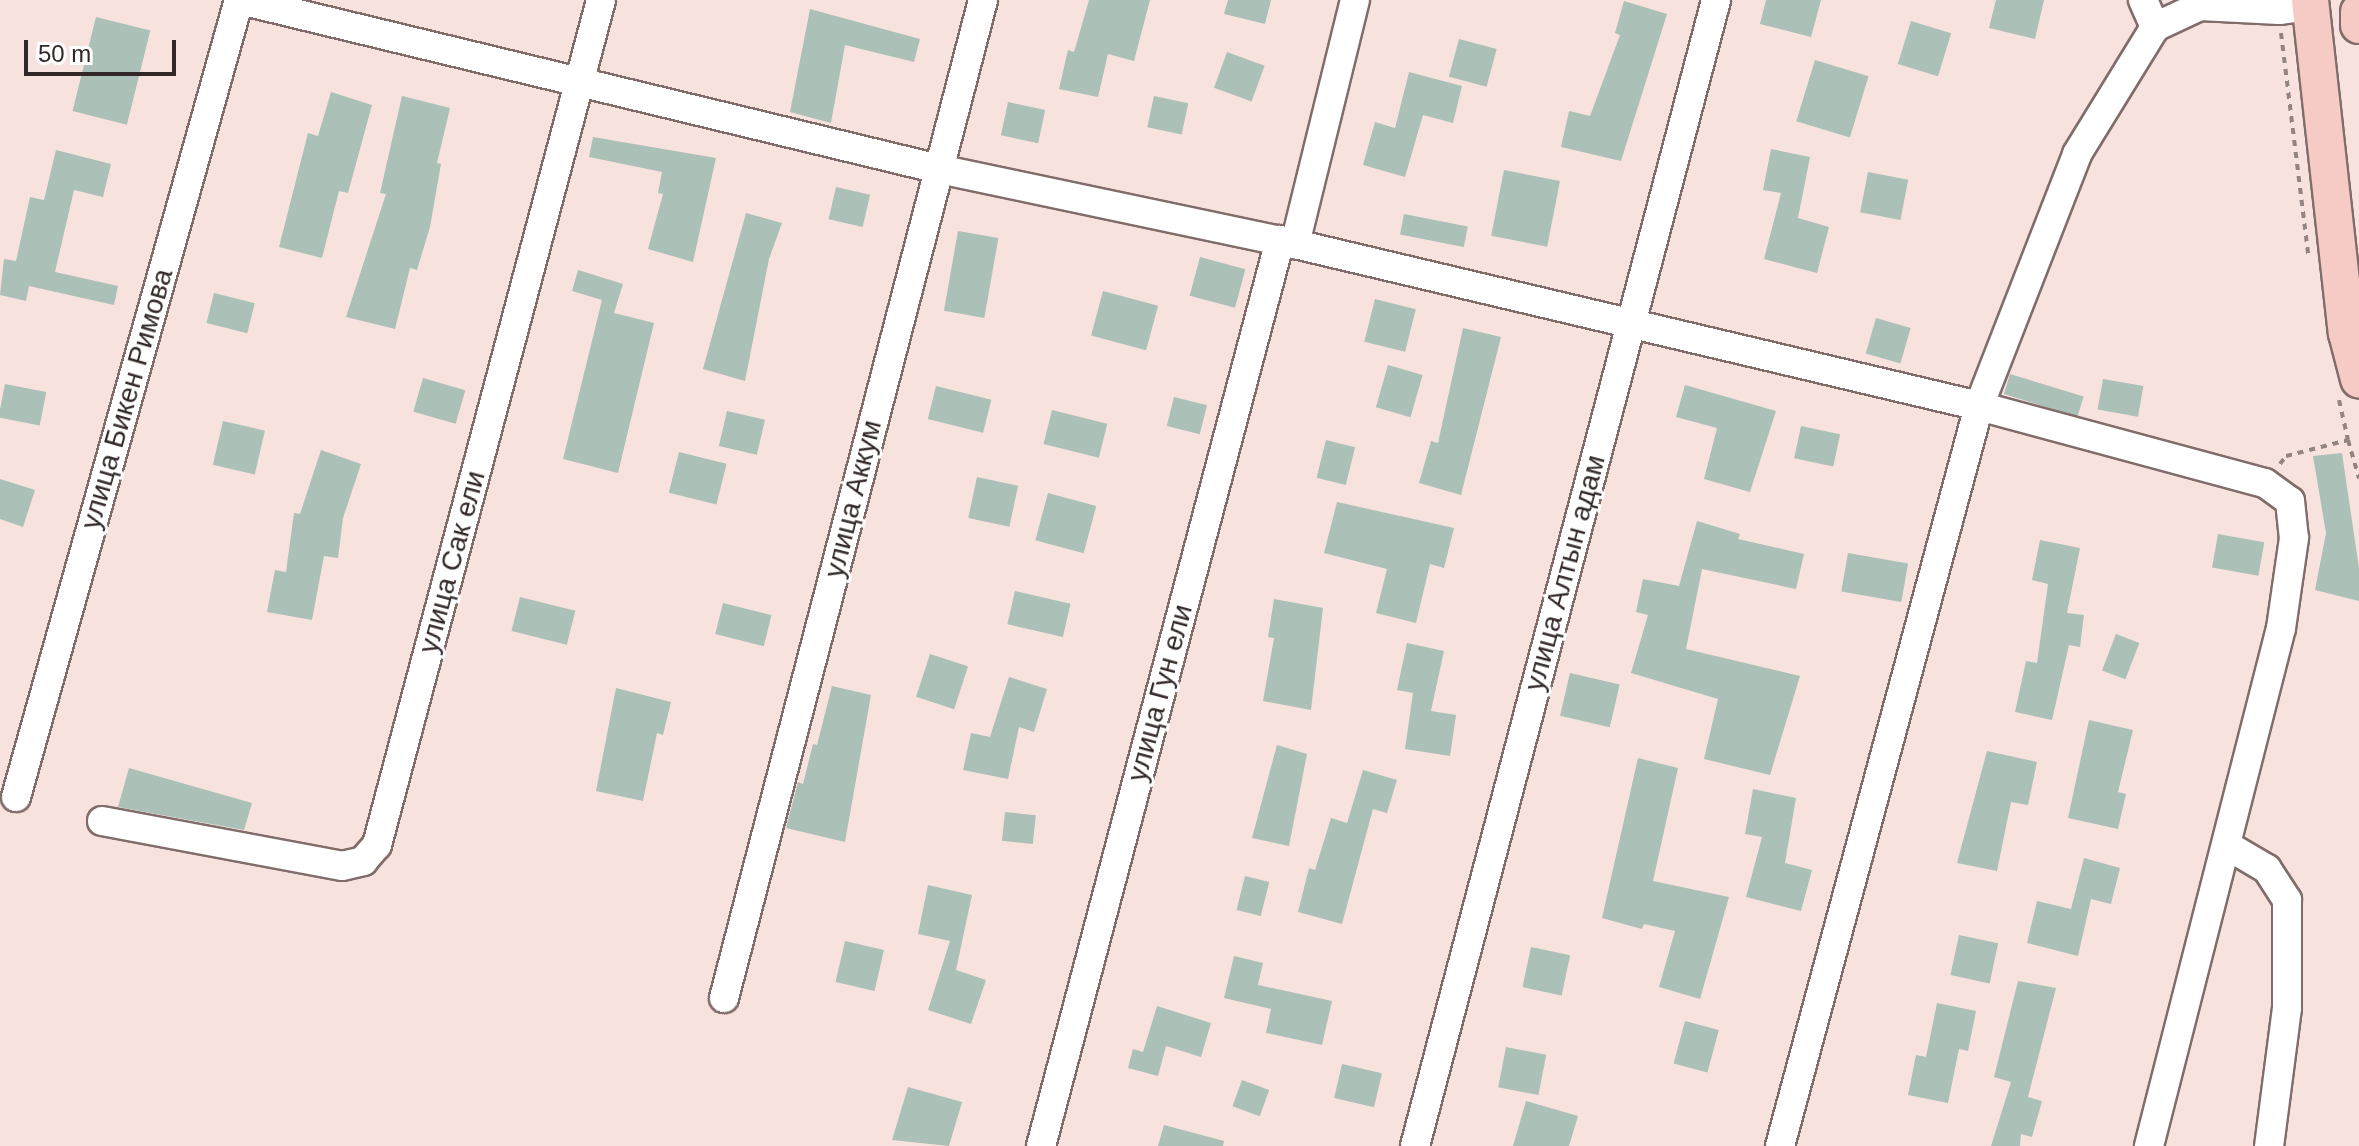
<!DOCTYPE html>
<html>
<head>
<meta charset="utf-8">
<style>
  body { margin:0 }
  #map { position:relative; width:2359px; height:1146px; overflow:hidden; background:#f8e2de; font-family:Helvetica,sans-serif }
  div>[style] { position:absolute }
  .building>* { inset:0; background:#abc0b7; transform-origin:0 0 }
  .path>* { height:4px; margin-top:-2px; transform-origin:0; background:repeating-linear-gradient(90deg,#938481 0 6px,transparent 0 12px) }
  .roads { filter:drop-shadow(2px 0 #806d6a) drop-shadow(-2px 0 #806d6a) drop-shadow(0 2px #806d6a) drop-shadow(0 -2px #806d6a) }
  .minor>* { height:28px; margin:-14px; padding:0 14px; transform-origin:14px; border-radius:14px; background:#fff }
  .major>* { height:36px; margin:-18px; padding:0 18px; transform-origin:18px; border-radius:18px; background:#f7cbc5 }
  span { translate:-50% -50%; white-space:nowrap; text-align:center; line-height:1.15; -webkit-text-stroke:6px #fff; paint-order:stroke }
  .street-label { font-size:28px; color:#312827 }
  .scale { position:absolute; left:24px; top:40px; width:152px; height:36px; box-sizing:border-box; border:4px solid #312827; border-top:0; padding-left:10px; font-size:24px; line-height:28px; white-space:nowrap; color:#312827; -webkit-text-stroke:6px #fff; paint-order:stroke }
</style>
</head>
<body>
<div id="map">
  <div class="building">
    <i style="clip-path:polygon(1089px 0,1150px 0,1134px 61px,1108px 54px,1098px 97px,1059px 89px,1068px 50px,1074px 52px)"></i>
    <i style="clip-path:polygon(1228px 0,1271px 0,1265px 24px,1224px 14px)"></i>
    <i style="clip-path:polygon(1766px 0,1821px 0,1811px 37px,1760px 24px)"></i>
    <i style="clip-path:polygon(1996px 0,2044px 0,2035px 39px,1989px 28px)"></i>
    <i style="clip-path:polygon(1624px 1px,1667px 14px,1621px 161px,1561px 147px,1569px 111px,1590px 116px,1620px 35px,1615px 33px)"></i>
    <i style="clip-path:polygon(810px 9px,920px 39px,914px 62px,845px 45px,831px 123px,790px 112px)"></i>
    <i style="left:96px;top:17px;width:56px;height:97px;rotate:14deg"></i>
    <i style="left:1911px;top:21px;width:42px;height:45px;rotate:17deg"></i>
    <i style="left:1459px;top:39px;width:39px;height:39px;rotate:15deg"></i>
    <i style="left:1227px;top:52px;width:40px;height:38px;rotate:20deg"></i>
    <i style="left:1815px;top:60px;width:56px;height:64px;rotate:17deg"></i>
    <i style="clip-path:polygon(1409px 72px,1462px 86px,1453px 123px,1423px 115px,1405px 177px,1363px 165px,1375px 122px,1395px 128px)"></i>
    <i style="clip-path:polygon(331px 92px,372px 105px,348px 193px,339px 191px,322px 258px,279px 247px,308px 133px,318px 136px)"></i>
    <i style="clip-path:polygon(402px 96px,450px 108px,437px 163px,441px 164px,430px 227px,417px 270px,410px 268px,395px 329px,346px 317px,386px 194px,380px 193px)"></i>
    <i style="left:1154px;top:96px;width:35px;height:32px;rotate:12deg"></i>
    <i style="left:1008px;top:102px;width:38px;height:34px;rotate:12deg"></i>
    <i style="clip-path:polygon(593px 137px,716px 158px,693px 262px,648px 249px,663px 194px,658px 193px,662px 172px,589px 157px)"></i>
    <i style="clip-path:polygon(1771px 149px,1810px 157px,1798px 218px,1829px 227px,1817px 273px,1764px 259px,1781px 193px,1763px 190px)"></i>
    <i style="clip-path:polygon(56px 150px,111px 164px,103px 197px,74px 190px,55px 272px,118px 286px,114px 305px,29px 286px,26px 301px,0 295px,4px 259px,16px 261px,30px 197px,44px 200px)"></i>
    <i style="left:1504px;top:170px;width:57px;height:67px;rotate:11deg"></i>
    <i style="left:1868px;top:172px;width:41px;height:41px;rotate:11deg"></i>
    <i style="left:836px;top:187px;width:35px;height:33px;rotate:13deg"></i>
    <i style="clip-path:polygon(746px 213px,782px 223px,769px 259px,745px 381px,703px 369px)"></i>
    <i style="left:1404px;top:214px;width:65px;height:21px;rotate:11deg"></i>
    <i style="left:958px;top:231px;width:41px;height:81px;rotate:10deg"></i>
    <i style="left:1200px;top:257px;width:47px;height:40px;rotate:15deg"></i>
    <i style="clip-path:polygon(578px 270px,623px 284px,614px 313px,654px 323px,618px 473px,563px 459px,602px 300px,572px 291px)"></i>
    <i style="left:1103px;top:291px;width:57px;height:46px;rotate:15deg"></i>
    <i style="left:214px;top:293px;width:42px;height:31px;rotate:14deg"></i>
    <i style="left:1375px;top:299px;width:42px;height:44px;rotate:14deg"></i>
    <i style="left:1876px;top:318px;width:36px;height:37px;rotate:16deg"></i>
    <i style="clip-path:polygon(1463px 328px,1501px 337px,1461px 495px,1419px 483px,1431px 441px,1438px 443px)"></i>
    <i style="left:1388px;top:365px;width:36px;height:44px;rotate:16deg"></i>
    <i style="left:2010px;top:374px;width:77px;height:21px;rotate:17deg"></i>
    <i style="left:423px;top:378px;width:44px;height:35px;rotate:16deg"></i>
    <i style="left:2103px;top:379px;width:41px;height:31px;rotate:10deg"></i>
    <i style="left:5px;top:384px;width:42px;height:34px;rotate:11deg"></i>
    <i style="clip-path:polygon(1685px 385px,1776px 411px,1750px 492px,1704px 479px,1717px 428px,1676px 417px)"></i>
    <i style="left:936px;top:386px;width:57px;height:34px;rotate:14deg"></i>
    <i style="left:1174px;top:397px;width:34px;height:30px;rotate:14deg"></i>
    <i style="left:1052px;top:410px;width:57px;height:35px;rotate:14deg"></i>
    <i style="left:727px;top:411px;width:39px;height:36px;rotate:13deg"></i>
    <i style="left:223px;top:421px;width:43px;height:45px;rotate:13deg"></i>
    <i style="left:1801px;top:426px;width:40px;height:33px;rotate:12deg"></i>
    <i style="left:1326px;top:440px;width:30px;height:39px;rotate:14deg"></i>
    <i style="clip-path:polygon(321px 450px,361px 464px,343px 518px,338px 558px,324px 556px,312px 620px,267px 612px,275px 570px,286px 572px,294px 513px,300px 514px)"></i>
    <i style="left:679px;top:452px;width:49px;height:42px;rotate:14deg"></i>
    <i style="clip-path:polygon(2342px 453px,2359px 568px,2359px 601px,2315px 590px,2326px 533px,2313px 456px)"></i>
    <i style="left:977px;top:477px;width:42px;height:42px;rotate:12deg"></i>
    <i style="clip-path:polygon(0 479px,35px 490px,23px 527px,0 519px)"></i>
    <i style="left:1048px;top:493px;width:50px;height:49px;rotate:15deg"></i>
    <i style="clip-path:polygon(1337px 502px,1454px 528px,1444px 568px,1430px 564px,1416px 623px,1376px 613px,1387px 569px,1324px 553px)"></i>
    <i style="clip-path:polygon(1697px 521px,1740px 534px,1738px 539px,1804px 554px,1796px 589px,1702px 569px,1686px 649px,1800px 676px,1770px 775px,1704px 759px,1718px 699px,1631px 673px,1648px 615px,1636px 612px,1643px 579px,1679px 586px)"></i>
    <i style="left:2218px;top:534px;width:47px;height:34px;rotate:10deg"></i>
    <i style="clip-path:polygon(2040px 540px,2080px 548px,2067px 613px,2084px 615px,2080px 647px,2069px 645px,2052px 720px,2015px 712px,2026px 661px,2037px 663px,2048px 584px,2032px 580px)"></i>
    <i style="left:1848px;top:553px;width:61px;height:39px;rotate:10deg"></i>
    <i style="left:1015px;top:591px;width:57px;height:34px;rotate:13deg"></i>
    <i style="left:520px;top:597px;width:57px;height:35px;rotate:14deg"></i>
    <i style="clip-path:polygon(1274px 599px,1323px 608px,1311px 710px,1263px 701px,1274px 638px,1268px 637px)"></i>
    <i style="left:723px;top:603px;width:50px;height:32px;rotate:14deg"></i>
    <i style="left:2116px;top:634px;width:25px;height:39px;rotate:21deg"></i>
    <i style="clip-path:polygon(1407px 643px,1444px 651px,1431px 711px,1456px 715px,1450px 756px,1405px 749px,1413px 693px,1397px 690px)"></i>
    <i style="left:930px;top:654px;width:40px;height:45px;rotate:18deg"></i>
    <i style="left:1570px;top:673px;width:51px;height:44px;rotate:13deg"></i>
    <i style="clip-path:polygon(1009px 677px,1047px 689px,1034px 732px,1019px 727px,1008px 779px,963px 770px,971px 733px,990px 737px)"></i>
    <i style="clip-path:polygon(832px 686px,871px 695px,845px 842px,786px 828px,798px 782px,803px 784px,813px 744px,817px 745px)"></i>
    <i style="clip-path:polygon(616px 688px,671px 702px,663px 735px,657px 733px,643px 801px,596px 791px)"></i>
    <i style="clip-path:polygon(2089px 720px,2133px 730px,2118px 792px,2126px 794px,2118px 829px,2068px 818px)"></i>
    <i style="clip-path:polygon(1277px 745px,1307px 754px,1289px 846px,1252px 838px)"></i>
    <i style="clip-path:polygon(1987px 751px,2037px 762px,2028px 805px,2011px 802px,1997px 871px,1957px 863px)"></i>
    <i style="clip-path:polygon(1638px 758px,1678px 768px,1653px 881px,1729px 897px,1700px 999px,1659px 987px,1675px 931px,1644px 924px,1642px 929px,1602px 918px)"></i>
    <i style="clip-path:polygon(129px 768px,252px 803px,244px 830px,118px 807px)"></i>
    <i style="clip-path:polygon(1363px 770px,1397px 780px,1387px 813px,1373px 809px,1342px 924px,1298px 912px,1309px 868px,1315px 870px,1331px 818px,1347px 823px)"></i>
    <i style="clip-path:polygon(1753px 789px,1796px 798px,1785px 863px,1812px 870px,1801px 911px,1746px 897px,1762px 837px,1745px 834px)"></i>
    <i style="left:1005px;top:812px;width:31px;height:29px;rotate:6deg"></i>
    <i style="clip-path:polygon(2084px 858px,2120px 868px,2111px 904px,2091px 899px,2078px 956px,2027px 943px,2037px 901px,2071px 909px)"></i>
    <i style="left:1245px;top:876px;width:25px;height:35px;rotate:14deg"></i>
    <i style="clip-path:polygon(928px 885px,972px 895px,956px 970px,986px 980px,971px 1024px,928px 1010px,950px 941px,918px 934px)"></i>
    <i style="left:1959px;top:935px;width:40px;height:41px;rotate:12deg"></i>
    <i style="left:845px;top:941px;width:40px;height:42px;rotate:13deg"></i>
    <i style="left:1531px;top:947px;width:40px;height:41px;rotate:12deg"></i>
    <i style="clip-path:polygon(1234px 956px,1263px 963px,1258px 985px,1332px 1001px,1322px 1045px,1266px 1033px,1271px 1009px,1224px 998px)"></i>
    <i style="clip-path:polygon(2018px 981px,2056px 988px,2028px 1097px,2042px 1101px,2032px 1137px,2021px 1134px,2020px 1146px,1991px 1146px,2011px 1082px,1994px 1077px)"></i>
    <i style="clip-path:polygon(1937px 1003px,1976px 1011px,1968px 1051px,1959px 1049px,1948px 1103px,1908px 1095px,1916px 1055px,1926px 1057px)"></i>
    <i style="clip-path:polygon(1157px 1006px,1211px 1023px,1201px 1057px,1166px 1046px,1158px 1076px,1128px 1068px,1133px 1049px,1143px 1052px)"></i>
    <i style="left:1685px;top:1021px;width:35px;height:44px;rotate:15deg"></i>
    <i style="left:1506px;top:1047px;width:41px;height:41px;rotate:11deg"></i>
    <i style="left:1342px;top:1064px;width:41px;height:35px;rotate:13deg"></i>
    <i style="left:1242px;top:1080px;width:29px;height:28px;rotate:20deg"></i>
    <i style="clip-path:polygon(908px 1087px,962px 1102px,949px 1146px,892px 1140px)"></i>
    <i style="clip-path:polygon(1526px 1101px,1578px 1116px,1569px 1146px,1513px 1146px)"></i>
    <i style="clip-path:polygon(1164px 1125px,1224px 1141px,1223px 1146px,1158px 1146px)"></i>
  </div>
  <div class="path">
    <i style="left:2281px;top:33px;width:223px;rotate:83deg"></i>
    <i style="left:2339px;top:400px;width:41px;rotate:77.3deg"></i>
    <i style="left:2280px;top:464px;width:10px;rotate:-53deg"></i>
    <i style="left:2286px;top:456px;width:64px;rotate:-14.5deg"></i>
    <i style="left:2348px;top:440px;width:40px;rotate:74deg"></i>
  </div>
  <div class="roads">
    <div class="minor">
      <i style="left:240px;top:0;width:719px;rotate:13.59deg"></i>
      <i style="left:939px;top:169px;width:364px;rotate:11.9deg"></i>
      <i style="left:1295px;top:244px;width:703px;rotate:13.32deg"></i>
      <i style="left:1979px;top:406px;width:296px;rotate:15.1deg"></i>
      <i style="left:2265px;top:483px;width:31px;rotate:36deg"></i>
      <i style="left:2290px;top:501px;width:37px;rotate:84deg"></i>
      <i style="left:2294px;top:538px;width:91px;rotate:98.2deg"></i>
      <i style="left:2281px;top:628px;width:535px;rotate:104.3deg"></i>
      <i style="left:2143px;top:0;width:30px;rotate:66deg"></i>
      <i style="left:1295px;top:244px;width:251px;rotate:-76.2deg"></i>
      <i style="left:16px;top:797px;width:828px;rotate:-74.37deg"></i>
      <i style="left:102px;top:821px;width:244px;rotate:10.6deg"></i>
      <i style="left:342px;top:866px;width:22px;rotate:-13deg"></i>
      <i style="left:363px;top:861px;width:21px;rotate:-49deg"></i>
      <i style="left:377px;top:845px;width:874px;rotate:-75.15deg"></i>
      <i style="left:2228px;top:846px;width:45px;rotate:30.5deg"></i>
      <i style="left:2267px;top:869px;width:37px;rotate:57deg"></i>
      <i style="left:2287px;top:900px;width:108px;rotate:90deg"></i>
      <i style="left:2287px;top:1008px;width:139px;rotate:97.4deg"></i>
      <i style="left:724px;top:998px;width:1031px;rotate:-75.45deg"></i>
      <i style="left:1041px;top:1146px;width:937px;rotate:-75.22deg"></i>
      <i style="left:1415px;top:1146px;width:1185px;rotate:-75.28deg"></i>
      <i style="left:1780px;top:1146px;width:766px;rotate:-74.95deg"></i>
      <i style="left:1979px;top:406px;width:270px;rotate:-68.7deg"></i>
      <i style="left:2077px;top:154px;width:149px;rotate:-58.4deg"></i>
      <i style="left:2155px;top:27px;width:50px;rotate:-25deg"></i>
      <i style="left:2200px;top:6px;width:79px;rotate:2.9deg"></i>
      <i style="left:2279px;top:10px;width:31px;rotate:-7deg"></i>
    </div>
    <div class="major">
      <i style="left:2310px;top:0;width:335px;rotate:83.7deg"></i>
      <i style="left:2347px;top:333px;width:48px;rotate:75.4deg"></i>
      <i style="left:2359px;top:12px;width:13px;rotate:90deg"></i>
    </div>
  </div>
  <div class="street-label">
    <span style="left:127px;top:399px;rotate:-74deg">улица Бикен Римова</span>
    <span style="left:853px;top:499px;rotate:-76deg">улица Аккум</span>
    <span style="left:452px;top:562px;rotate:-75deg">улица Сак ели</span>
    <span style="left:1565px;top:573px;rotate:-75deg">улица Алтын адам</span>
    <span style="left:1160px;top:693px;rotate:-75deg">улица Гун ели</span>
  </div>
  <div class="scale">50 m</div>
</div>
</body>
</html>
